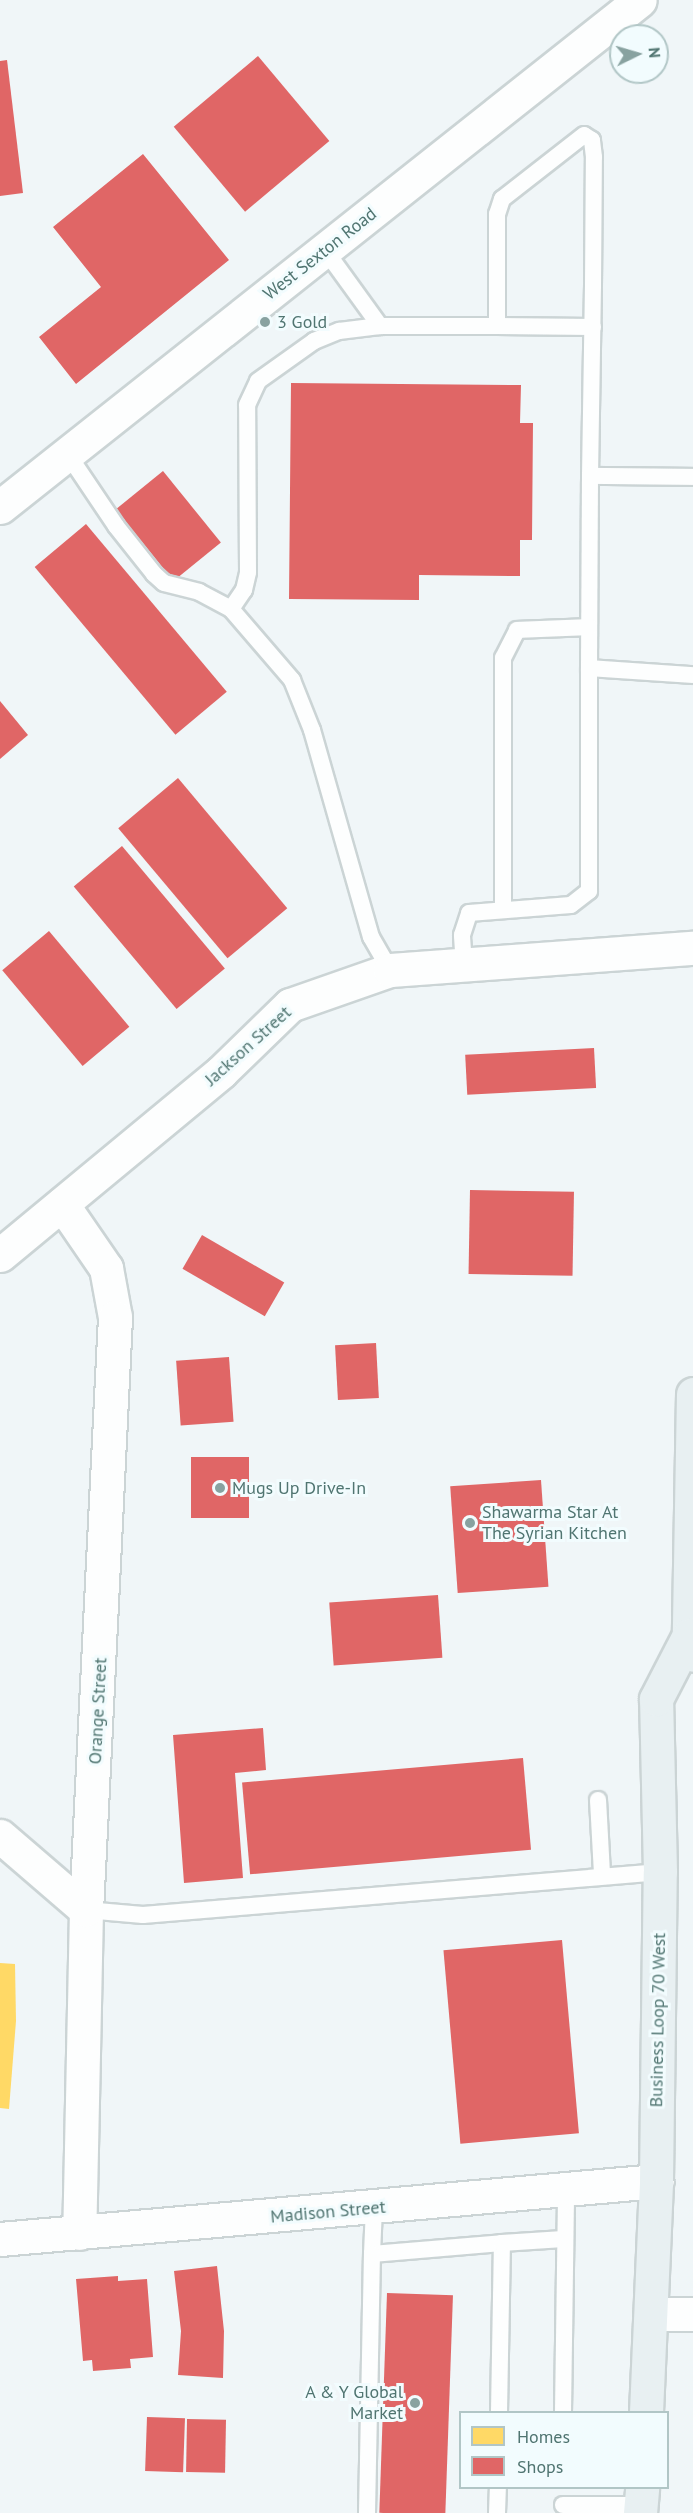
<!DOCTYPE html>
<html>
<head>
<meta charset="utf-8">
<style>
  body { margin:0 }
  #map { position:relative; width:693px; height:2513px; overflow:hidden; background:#f0f6f8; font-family:"PT Sans",sans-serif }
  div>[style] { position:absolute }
  .homes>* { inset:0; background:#ffd966 }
  .shops>* { inset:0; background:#e06666; transform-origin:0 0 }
  .roads { filter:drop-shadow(2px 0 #cbd4d5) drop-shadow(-2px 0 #cbd4d5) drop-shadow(0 2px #cbd4d5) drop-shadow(0 -2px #cbd4d5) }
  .lane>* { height:16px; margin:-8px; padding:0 8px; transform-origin:8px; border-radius:8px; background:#fdfefe }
  .street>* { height:33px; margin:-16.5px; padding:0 16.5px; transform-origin:16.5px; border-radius:16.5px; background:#fdfefe }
  .secondary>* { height:33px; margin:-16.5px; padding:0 16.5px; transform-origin:16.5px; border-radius:16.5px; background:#fdfefe }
  .primary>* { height:33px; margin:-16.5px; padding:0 16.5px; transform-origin:16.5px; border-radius:16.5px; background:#e8f0f2 }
  .dots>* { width:16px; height:16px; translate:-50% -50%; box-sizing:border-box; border:3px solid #f2fcfe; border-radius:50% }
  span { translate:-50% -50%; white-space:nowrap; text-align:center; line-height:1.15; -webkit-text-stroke:6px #f2fcfe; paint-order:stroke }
  .street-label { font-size:18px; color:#507571 }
  .poi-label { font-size:18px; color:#507571 }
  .left { translate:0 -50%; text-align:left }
  .right { translate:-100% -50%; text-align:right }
  .legend { position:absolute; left:459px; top:2411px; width:210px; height:78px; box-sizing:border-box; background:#f2fcfe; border:2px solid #b1c6c6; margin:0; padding:8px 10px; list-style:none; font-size:18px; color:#507571 }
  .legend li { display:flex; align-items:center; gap:12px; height:30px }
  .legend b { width:30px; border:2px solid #b1c6c6 }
  .north { position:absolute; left:609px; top:24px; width:60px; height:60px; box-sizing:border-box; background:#f2fcfe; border:2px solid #b1c6c6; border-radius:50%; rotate:85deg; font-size:16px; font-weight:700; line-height:24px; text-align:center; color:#507571 }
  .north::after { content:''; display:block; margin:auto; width:21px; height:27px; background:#88a2a0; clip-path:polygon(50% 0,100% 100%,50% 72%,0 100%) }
</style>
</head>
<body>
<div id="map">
  <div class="homes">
    <i style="clip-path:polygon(0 1963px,15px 1964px,16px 2021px,9px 2109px,0 2108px)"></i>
  </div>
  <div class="shops">
    <i style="left:258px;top:56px;width:111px;height:110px;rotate:50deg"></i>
    <i style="clip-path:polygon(7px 60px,23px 193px,0 196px,0 61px)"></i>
    <i style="clip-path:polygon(143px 154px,229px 260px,76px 384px,39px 337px,101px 287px,53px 227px)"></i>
    <i style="clip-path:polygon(291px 383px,521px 385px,520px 423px,533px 423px,532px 540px,520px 540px,520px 576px,419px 575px,419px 600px,289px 599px)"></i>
    <i style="left:163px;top:471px;width:92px;height:61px;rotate:51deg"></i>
    <i style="left:86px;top:524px;width:219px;height:67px;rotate:50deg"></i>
    <i style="clip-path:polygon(0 701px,28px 735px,0 759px)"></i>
    <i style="left:178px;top:778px;width:170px;height:78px;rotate:50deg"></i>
    <i style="left:122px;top:846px;width:160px;height:63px;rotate:50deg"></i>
    <i style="left:49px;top:931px;width:125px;height:61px;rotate:50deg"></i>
    <i style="left:594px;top:1048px;width:40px;height:129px;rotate:87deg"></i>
    <i style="left:470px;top:1190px;width:104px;height:84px;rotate:1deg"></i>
    <i style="left:202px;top:1235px;width:95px;height:39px;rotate:30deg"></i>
    <i style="left:376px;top:1343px;width:55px;height:41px;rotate:87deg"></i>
    <i style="left:229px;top:1357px;width:65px;height:53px;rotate:86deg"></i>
    <i style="left:191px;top:1457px;width:58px;height:61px"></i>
    <i style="left:541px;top:1480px;width:107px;height:91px;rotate:86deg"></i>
    <i style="left:438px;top:1595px;width:63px;height:109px;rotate:86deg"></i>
    <i style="clip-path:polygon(263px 1728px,266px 1770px,235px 1773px,243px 1878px,184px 1883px,173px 1735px)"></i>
    <i style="left:523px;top:1758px;width:92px;height:282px;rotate:85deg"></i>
    <i style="left:562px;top:1940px;width:194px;height:119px;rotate:85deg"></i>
    <i style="clip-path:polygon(217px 2266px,224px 2331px,223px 2378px,178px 2375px,181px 2331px,174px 2271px)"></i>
    <i style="clip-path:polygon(118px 2276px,118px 2281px,147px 2279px,153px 2357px,130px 2359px,131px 2368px,93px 2371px,92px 2360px,83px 2361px,76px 2279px)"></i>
    <i style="left:387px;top:2293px;width:66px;height:220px;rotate:2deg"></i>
    <i style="left:147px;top:2417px;width:38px;height:54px;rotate:2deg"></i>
    <i style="left:187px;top:2419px;width:39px;height:53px;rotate:1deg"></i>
  </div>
  <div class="roads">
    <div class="lane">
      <i style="left:325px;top:250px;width:94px;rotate:54.1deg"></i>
      <i style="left:67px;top:453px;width:88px;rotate:56.1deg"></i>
      <i style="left:116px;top:526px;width:61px;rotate:51.6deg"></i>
      <i style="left:154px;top:574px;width:13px;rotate:42deg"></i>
      <i style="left:164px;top:583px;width:36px;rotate:14deg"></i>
      <i style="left:199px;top:592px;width:36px;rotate:28deg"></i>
      <i style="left:231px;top:609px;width:94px;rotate:49.3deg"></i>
      <i style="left:292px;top:680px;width:54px;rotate:68.2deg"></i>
      <i style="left:312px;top:730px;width:215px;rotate:74.1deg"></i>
      <i style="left:371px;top:937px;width:38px;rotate:60deg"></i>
      <i style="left:590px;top:476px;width:190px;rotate:-89.1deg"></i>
      <i style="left:593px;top:286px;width:129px;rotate:-89.6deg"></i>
      <i style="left:594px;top:157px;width:17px;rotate:-97deg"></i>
      <i style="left:592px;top:140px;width:9px;rotate:-148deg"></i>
      <i style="left:584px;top:135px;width:104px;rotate:142deg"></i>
      <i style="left:502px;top:199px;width:16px;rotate:108deg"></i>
      <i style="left:497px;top:214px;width:112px;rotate:90deg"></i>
      <i style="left:497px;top:326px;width:96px;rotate:0.6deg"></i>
      <i style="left:693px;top:477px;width:103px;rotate:-179.4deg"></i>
      <i style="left:590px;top:476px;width:192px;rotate:90.3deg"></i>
      <i style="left:589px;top:668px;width:104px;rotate:3.9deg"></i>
      <i style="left:231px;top:609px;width:23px;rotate:-56deg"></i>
      <i style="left:244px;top:590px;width:18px;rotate:-77deg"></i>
      <i style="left:248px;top:572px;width:167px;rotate:-90.3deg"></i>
      <i style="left:247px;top:405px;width:26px;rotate:-65deg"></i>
      <i style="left:258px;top:381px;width:69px;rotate:-35.5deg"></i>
      <i style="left:314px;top:341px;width:27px;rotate:-22deg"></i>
      <i style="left:339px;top:331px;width:41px;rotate:-7deg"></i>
      <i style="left:380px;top:326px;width:117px"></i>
      <i style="left:503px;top:908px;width:250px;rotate:-90deg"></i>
      <i style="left:503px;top:658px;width:31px;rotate:-63deg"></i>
      <i style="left:517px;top:630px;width:72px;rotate:-2.4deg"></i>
      <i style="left:464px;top:965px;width:30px;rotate:-94deg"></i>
      <i style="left:462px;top:935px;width:23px;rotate:-72deg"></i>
      <i style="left:469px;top:913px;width:102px;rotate:-4.5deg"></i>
      <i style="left:571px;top:905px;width:23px;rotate:-38deg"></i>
      <i style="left:589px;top:891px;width:223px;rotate:-90deg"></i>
      <i style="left:598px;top:1800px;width:75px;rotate:86.9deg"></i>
      <i style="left:86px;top:1910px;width:57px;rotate:5deg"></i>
      <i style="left:143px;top:1915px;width:519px;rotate:-4.75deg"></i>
      <i style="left:374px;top:2208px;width:46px;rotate:92.5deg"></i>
      <i style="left:372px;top:2254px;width:130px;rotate:-4.8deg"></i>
      <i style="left:499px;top:2412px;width:169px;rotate:-89deg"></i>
      <i style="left:502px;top:2243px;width:61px;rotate:-3.8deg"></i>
      <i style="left:563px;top:2412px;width:223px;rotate:-89.2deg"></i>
      <i style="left:563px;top:2505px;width:78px"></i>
      <i style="left:367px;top:2513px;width:259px;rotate:-88.9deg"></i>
      <i style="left:497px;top:2513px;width:25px;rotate:-88deg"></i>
    </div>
    <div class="street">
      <i style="left:0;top:507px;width:816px;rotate:-38.39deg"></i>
      <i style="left:62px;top:1204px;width:78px;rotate:55.5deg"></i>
      <i style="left:106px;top:1268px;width:50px;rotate:79.6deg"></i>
      <i style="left:115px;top:1317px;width:594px;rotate:92.8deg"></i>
      <i style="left:86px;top:1910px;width:323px;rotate:91.2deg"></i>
      <i style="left:0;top:1255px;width:287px;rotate:-39.6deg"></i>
      <i style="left:221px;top:1072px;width:96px;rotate:-44.2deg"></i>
      <i style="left:290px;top:1005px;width:106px;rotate:-19.3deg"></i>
      <i style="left:390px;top:970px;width:304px;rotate:-4.2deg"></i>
      <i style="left:0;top:1836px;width:113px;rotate:40.7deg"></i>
      <i style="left:0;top:2239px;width:659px;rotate:-5.05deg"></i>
    </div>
    <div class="secondary">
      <i style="left:651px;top:2314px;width:42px"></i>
    </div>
    <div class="primary">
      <i style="left:693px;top:1394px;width:241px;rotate:91deg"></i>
      <i style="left:689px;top:1635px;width:20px;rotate:79deg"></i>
      <i style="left:646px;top:2412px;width:231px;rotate:-87.5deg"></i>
      <i style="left:656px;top:2181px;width:309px;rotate:-89.3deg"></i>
      <i style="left:660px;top:1872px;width:173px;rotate:-91.3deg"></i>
      <i style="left:656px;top:1699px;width:72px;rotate:-62.7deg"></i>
      <i style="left:640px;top:2513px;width:25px;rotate:-85deg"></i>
    </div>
  </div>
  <div class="dots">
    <i style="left:265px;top:322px;background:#88a2a0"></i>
    <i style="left:220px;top:1488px;background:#88a2a0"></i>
    <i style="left:470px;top:1523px;background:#88a2a0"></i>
    <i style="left:415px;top:2403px;background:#88a2a0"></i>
  </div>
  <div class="street-label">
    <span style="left:320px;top:254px;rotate:-38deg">West Sexton Road</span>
    <span style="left:248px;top:1046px;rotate:-42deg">Jackson Street</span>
    <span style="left:98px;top:1711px;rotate:-87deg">Orange Street</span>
    <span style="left:658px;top:2020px;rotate:-89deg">Business Loop 70 West</span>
    <span style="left:328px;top:2212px;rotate:-5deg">Madison Street</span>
  </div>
  <div class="poi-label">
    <span class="left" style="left:277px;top:322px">3 Gold</span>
    <span class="left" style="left:232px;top:1488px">Mugs Up Drive-In</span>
    <span class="left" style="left:482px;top:1523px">Shawarma Star At<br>The Syrian Kitchen</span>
    <span class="right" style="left:403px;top:2403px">A &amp; Y Global<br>Market</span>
  </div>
  <ul class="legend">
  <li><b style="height:16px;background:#ffd966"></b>Homes</li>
  <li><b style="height:16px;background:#e06666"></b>Shops</li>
  </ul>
  <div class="north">N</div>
</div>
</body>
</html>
